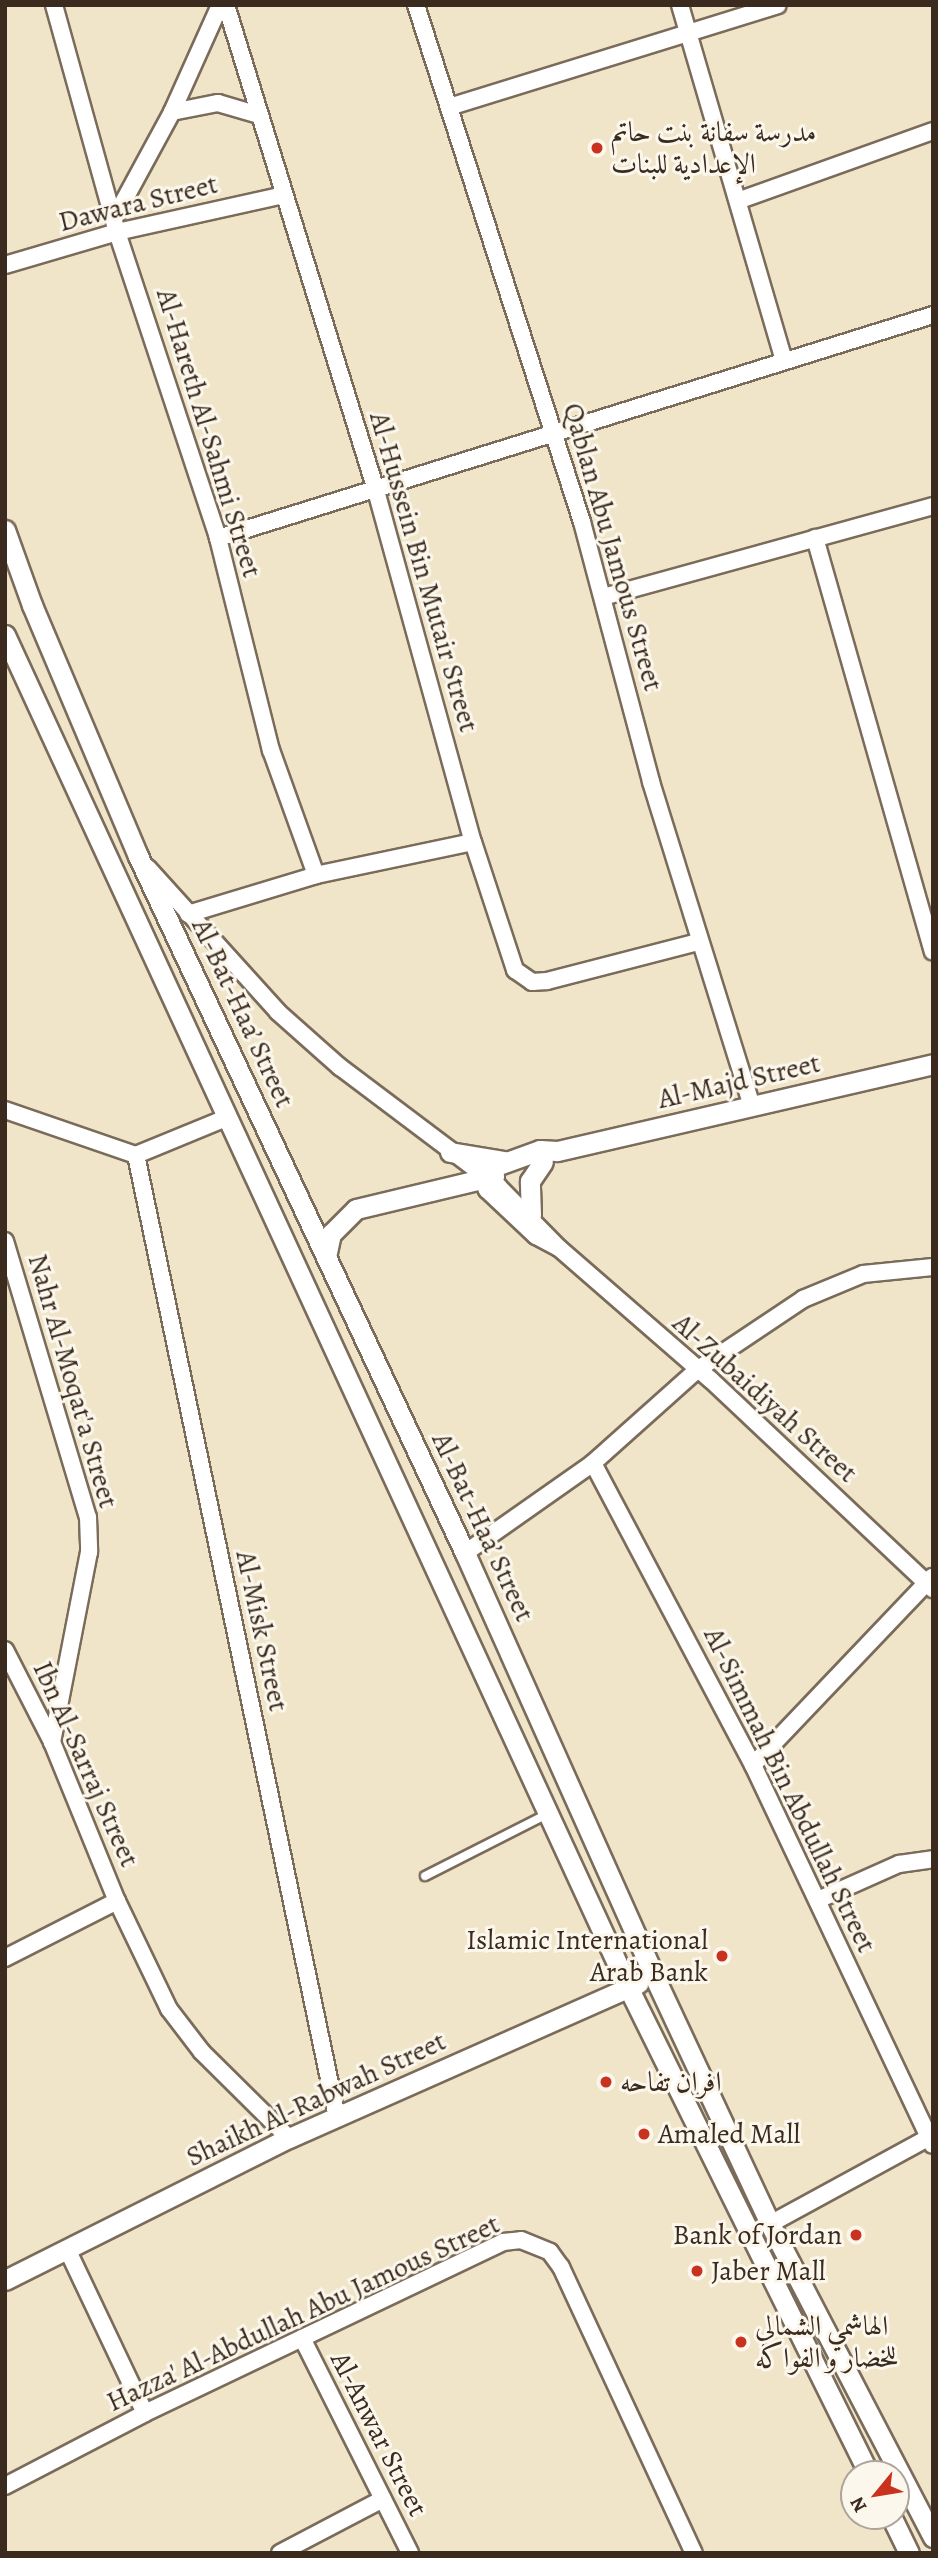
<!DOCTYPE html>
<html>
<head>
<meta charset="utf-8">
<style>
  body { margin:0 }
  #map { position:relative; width:938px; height:2558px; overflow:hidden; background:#f0e5c9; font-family:Alegreya,Amiri,serif }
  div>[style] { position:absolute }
  .roads { filter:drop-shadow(2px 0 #7a6b5a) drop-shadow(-2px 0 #7a6b5a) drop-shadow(0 2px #7a6b5a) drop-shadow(0 -2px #7a6b5a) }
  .service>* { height:8px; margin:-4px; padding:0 4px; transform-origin:4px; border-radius:4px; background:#fff }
  .minor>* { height:16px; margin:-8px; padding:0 8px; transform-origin:8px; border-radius:8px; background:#fff }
  .tertiary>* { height:19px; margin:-9.5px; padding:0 9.5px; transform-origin:9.5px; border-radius:9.5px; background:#fff }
  .dots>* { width:19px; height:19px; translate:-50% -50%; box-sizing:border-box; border:4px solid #fbf7ec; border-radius:50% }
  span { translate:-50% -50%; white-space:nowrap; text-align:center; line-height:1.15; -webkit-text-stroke:6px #fbf7ec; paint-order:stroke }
  .poi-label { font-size:28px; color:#3b2a1e }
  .left { translate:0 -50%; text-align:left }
  .right { translate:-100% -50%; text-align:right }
  .street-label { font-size:28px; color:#3b2a1e }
  .frame { position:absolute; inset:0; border:7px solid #3b2a1e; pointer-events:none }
  .north { position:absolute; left:840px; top:2460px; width:70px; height:70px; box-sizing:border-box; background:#fbf7ec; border:2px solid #aea59a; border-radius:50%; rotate:240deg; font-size:19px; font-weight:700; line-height:28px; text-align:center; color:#3b2a1e }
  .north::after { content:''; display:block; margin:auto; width:24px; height:32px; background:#c8321e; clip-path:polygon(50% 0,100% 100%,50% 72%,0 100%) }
</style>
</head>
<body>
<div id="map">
  <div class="roads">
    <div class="service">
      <i style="left:425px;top:1876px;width:137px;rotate:-26.9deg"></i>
    </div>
    <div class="minor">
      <i style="left:54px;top:5px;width:236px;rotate:74.5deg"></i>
      <i style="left:117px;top:232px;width:322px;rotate:71.7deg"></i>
      <i style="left:218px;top:538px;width:219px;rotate:76deg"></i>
      <i style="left:271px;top:750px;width:133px;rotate:70.2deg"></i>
      <i style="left:226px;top:5px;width:505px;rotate:72.82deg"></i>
      <i style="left:375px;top:487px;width:368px;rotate:74.6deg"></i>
      <i style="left:473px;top:842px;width:135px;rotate:71.8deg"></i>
      <i style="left:515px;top:970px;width:21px;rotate:35deg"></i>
      <i style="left:532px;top:982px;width:15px;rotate:-4deg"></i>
      <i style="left:547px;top:981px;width:156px;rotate:-14.5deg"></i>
      <i style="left:416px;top:5px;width:543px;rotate:72.2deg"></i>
      <i style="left:582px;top:522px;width:269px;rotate:75.1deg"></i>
      <i style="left:651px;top:782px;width:339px;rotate:72.7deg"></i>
      <i style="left:680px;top:5px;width:371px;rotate:73.7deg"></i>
      <i style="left:449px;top:107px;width:344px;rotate:-17.2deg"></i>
      <i style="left:172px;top:112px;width:47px;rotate:-11.1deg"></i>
      <i style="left:218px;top:103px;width:43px;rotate:16.3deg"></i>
      <i style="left:740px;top:200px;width:205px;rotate:-19.7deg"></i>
      <i style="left:114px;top:219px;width:122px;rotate:-61.5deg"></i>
      <i style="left:172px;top:112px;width:117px;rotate:-65.8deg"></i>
      <i style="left:5px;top:265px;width:117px;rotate:-16.4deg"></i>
      <i style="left:117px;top:232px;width:171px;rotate:-12.5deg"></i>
      <i style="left:218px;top:538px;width:749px;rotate:-17.32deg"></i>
      <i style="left:815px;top:538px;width:430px;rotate:74.1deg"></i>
      <i style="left:603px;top:597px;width:342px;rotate:-15.4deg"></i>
      <i style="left:148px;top:868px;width:194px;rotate:47.9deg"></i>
      <i style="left:278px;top:1012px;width:83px;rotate:41.6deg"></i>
      <i style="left:340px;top:1067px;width:198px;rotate:37deg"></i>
      <i style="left:498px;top:1186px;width:87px;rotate:45.5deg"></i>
      <i style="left:559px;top:1248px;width:201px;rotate:41deg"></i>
      <i style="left:711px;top:1380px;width:305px;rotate:43.3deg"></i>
      <i style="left:188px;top:914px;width:134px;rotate:-16.9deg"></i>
      <i style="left:316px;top:875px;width:160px;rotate:-11.9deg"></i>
      <i style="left:5px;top:1110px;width:139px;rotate:19deg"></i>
      <i style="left:136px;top:1155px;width:97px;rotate:-22.3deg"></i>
      <i style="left:136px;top:1155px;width:983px;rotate:78.2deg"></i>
      <i style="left:482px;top:1179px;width:12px;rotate:66deg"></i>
      <i style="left:487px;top:1190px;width:67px;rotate:43.2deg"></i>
      <i style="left:536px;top:1236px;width:24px;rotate:28deg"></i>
      <i style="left:5px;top:1241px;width:288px;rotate:73.3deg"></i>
      <i style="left:88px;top:1517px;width:35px;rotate:88deg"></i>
      <i style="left:89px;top:1552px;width:194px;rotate:101deg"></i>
      <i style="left:593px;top:1463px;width:342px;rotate:62.1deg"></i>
      <i style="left:753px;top:1765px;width:420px;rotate:64.7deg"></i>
      <i style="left:465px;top:1553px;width:156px;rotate:-35.1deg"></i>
      <i style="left:593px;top:1463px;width:140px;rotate:-41.8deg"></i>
      <i style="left:697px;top:1370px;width:128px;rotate:-33.8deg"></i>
      <i style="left:803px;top:1299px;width:65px;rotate:-22.6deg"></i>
      <i style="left:863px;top:1274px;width:70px;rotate:-5.7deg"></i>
      <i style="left:5px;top:1650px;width:103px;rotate:62.9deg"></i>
      <i style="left:52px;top:1742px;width:172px;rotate:67.8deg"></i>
      <i style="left:117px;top:1901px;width:126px;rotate:153deg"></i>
      <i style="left:753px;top:1765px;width:260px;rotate:-46.4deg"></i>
      <i style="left:818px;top:1900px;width:89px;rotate:-24deg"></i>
      <i style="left:899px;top:1864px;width:34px;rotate:-8deg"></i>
      <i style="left:117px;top:1901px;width:120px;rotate:64.3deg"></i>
      <i style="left:169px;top:2009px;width:54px;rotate:52.5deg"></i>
      <i style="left:202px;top:2052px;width:122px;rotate:44.7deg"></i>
      <i style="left:770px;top:2224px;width:186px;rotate:-28.6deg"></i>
      <i style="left:68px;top:2251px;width:179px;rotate:64.6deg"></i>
      <i style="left:302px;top:2338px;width:241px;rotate:63.3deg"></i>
      <i style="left:5px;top:2486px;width:158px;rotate:-27.5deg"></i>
      <i style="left:145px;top:2413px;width:397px;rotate:-25.5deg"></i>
      <i style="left:503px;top:2242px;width:18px;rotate:-6deg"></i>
      <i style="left:521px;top:2240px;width:31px;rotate:22deg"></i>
      <i style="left:550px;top:2252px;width:19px;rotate:54deg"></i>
      <i style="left:561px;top:2267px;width:315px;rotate:65.1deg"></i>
      <i style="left:280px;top:2553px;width:116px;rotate:-27.7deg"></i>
    </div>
    <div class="tertiary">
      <i style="left:5px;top:530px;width:80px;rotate:70.2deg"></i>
      <i style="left:32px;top:605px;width:272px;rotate:67.1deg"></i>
      <i style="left:138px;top:856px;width:770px;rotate:64.87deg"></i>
      <i style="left:465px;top:1553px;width:463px;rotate:65.9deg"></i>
      <i style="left:654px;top:1976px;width:274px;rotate:64.9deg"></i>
      <i style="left:770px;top:2224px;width:353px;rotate:62.5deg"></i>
      <i style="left:5px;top:635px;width:1489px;rotate:65.26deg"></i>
      <i style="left:628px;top:1987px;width:543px;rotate:63.67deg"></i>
      <i style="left:450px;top:1152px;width:55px;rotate:9.5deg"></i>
      <i style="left:482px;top:1177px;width:12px;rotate:-48deg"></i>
      <i style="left:490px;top:1168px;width:53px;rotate:-19.8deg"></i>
      <i style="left:540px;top:1150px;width:17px;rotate:3deg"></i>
      <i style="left:557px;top:1151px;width:386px;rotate:-13deg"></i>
      <i style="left:531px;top:1215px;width:34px;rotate:-92deg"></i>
      <i style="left:530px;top:1181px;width:23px;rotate:-56deg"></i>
      <i style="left:326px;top:1257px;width:24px;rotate:-78deg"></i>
      <i style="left:331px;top:1234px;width:35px;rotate:-45deg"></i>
      <i style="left:356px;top:1209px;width:142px;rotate:-13.4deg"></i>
      <i style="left:5px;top:2280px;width:318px;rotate:-26.6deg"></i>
      <i style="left:289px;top:2138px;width:382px;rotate:-23.9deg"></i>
      <i style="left:891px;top:2516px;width:41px;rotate:64.1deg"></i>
    </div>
  </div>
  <div class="dots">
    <i style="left:597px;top:148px;background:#c8321e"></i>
    <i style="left:722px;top:1956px;background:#c8321e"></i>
    <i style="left:606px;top:2082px;background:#c8321e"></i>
    <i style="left:644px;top:2134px;background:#c8321e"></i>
    <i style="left:856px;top:2235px;background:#c8321e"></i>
    <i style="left:697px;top:2271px;background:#c8321e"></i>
    <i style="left:741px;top:2342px;background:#c8321e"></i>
  </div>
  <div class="poi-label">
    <span class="left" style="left:611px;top:148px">مدرسة سفانة بنت حاتم<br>الإعدادية للبنات</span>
    <span class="right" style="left:708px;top:1956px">Islamic International<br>Arab Bank</span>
    <span class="left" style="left:620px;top:2082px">افران تفاحه</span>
    <span class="left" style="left:658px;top:2134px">Amaled Mall</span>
    <span class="right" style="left:842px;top:2235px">Bank of Jordan</span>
    <span class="left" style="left:711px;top:2271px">Jaber Mall</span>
    <span class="left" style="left:755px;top:2342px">الهاشمي الشمالي<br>للخضار و الفواكه</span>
  </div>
  <div class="street-label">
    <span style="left:138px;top:203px;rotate:-14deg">Dawara Street</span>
    <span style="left:209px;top:433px;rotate:73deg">Al-Hareth Al-Sahmi Street</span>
    <span style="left:613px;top:547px;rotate:74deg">Qablan Abu Jamous Street</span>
    <span style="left:424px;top:572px;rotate:74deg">Al-Hussein Bin Mutair Street</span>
    <span style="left:243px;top:1013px;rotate:65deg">Al-Bat-Haa’ Street</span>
    <span style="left:739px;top:1081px;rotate:-13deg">Al-Majd Street</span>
    <span style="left:73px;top:1381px;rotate:74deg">Nahr Al-Moqat'a Street</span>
    <span style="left:765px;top:1398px;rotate:42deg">Al-Zubaidiyah Street</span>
    <span style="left:483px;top:1527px;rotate:65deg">Al-Bat-Haa’ Street</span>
    <span style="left:262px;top:1631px;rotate:78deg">Al-Misk Street</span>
    <span style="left:86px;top:1764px;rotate:66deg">Ibn Al-Sarraj Street</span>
    <span style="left:790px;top:1790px;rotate:64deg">Al-Simmah Bin Abdullah Street</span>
    <span style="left:316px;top:2099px;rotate:-25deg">Shaikh Al-Rabwah Street</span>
    <span style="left:303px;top:2313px;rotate:-25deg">Hazza' Al-Abdullah Abu Jamous Street</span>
    <span style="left:379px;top:2434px;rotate:63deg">Al-Anwar Street</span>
  </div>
  <div class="frame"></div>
  <div class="north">N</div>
</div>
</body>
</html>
